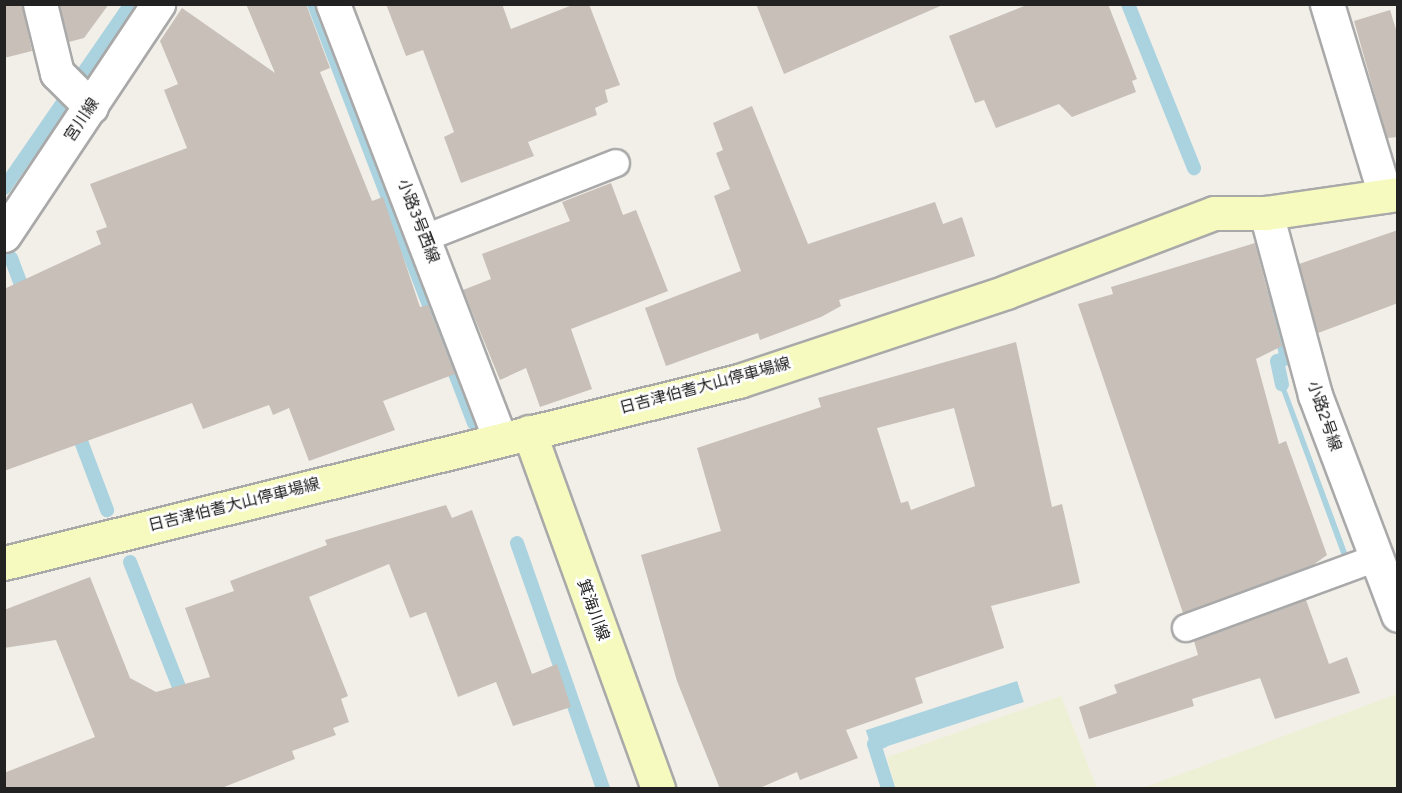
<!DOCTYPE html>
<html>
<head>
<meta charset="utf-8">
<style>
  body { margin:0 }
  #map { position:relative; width:1402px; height:793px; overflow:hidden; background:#f2efe9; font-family:Figtree,"Noto Sans JP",sans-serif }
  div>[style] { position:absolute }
  .farmland>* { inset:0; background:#eef0d5 }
  .water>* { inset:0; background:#aad3df; transform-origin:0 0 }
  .stream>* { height:14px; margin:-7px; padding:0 7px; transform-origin:7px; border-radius:7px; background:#aad3df }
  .building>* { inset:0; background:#c7bfb8 }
  .roads { filter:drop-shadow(2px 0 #a9a9a9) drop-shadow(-2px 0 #a9a9a9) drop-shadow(0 2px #a9a9a9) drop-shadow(0 -2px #a9a9a9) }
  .lane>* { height:26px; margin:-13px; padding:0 13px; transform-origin:13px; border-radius:13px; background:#fff }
  .street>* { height:33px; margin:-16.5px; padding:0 16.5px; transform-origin:16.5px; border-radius:16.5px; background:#fff }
  .secondary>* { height:33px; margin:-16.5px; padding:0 16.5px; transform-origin:16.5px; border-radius:16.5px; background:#f7fabf }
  span { translate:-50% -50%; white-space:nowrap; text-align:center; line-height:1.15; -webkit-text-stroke:5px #fff; paint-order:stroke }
  .street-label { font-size:16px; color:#222 }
  .frame { position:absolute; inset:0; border:6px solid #222; pointer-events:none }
</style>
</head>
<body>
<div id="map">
  <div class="farmland">
    <i style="clip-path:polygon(1397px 694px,1397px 788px,1143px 788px)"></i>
    <i style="clip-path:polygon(1061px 696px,1097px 788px,895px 788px,887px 757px)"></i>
  </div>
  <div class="water">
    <i style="clip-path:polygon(1278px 367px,1348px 555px,1342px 556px,1273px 368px)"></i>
    <i style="left:1017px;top:681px;width:22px;height:159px;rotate:72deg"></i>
  </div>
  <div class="stream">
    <i style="left:314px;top:4px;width:449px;rotate:69.1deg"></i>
    <i style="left:1128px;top:4px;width:177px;rotate:68.1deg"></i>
    <i style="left:4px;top:188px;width:224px;rotate:-55.4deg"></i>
    <i style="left:11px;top:258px;width:43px;rotate:69.4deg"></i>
    <i style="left:1272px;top:296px;width:64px;rotate:76.4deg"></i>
    <i style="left:1287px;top:358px;width:10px;rotate:163deg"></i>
    <i style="left:1277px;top:361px;width:24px;rotate:78deg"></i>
    <i style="left:76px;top:428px;width:88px;rotate:69.3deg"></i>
    <i style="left:517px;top:543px;width:260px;rotate:70.7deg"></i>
    <i style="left:130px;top:562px;width:150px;rotate:68.6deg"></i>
    <i style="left:883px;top:741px;width:9px;rotate:162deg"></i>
    <i style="left:874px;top:744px;width:46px;rotate:72.3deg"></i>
  </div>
  <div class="building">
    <i style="clip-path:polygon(4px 4px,22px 4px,32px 51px,4px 58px)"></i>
    <i style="clip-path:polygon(59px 4px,109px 4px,84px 38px,69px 42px)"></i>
    <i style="clip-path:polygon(246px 4px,306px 4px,330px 68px,320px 72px,372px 201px,383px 197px,420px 307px,428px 305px,455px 374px,383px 401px,395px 430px,309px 461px,289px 408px,273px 415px,269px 405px,203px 429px,192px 403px,4px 471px,4px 289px,101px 244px,96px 231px,107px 227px,90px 184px,187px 148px,164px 90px,178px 84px,160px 41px,182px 8px,275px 73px)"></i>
    <i style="clip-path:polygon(386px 4px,502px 4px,511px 29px,575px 4px,589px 4px,620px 85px,605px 90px,608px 102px,595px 108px,597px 115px,528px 142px,534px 156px,461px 183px,444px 137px,454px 132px,423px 50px,406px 56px)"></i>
    <i style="clip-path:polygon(756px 4px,945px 4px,784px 74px)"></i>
    <i style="clip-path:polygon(1029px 4px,1108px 4px,1137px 79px,1132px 81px,1136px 92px,1072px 117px,1059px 104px,996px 128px,984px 100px,975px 103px,949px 36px)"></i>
    <i style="clip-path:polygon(1390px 10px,1398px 36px,1398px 137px,1387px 138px,1354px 21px)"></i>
    <i style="clip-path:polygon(752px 106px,808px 244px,935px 202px,943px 224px,962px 217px,975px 256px,839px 300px,841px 306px,821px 317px,760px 340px,758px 333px,666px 366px,645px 308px,741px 271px,714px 196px,730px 189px,716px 153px,723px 150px,713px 123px)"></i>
    <i style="clip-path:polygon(611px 183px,623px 215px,636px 210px,668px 291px,571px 329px,592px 389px,540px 407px,526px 368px,500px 380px,463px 290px,491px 279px,482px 254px,570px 221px,562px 202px)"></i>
    <i style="clip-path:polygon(1398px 230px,1398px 303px,1318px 333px,1299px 264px)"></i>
    <i style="clip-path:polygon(1255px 243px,1282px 346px,1256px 359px,1279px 444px,1286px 441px,1327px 555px,1313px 565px,1183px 613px,1078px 304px,1113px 294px,1111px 287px)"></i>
    <i style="clip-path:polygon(evenodd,1016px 342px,1052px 507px,1062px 504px,1080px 583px,991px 606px,1004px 648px,915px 678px,923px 703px,846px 730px,858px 758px,800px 780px,797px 772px,757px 789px,720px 789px,677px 681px,641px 555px,721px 531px,697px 448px,821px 407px,818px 398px,1016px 342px,954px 408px,975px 486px,911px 510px,908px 501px,901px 503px,877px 428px,954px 408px)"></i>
    <i style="clip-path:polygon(446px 505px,452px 518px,472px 510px,532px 674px,557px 664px,571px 707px,513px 726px,496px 682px,458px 697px,426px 612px,410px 618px,389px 564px,309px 597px,348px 696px,341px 699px,349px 722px,333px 728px,336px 735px,292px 751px,295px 759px,219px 789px,4px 789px,4px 773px,95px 737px,56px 640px,4px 648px,4px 610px,90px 577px,130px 678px,156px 692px,210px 677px,185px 608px,234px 591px,230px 581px,327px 545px,325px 540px)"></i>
    <i style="clip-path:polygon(1306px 600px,1329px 664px,1347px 657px,1360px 693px,1275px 719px,1260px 678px,1192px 699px,1194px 706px,1089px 739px,1079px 707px,1117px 693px,1114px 685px,1198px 655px,1194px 641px)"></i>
  </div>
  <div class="roads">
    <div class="lane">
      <i style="left:425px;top:238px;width:205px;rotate:-21.4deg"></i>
      <i style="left:1186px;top:628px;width:202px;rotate:-20.2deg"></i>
    </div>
    <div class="street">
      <i style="left:40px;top:4px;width:71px;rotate:76.2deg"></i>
      <i style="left:57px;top:73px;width:48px;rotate:45deg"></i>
      <i style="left:333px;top:4px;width:466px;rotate:69deg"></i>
      <i style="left:1327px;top:4px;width:200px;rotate:73.1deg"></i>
      <i style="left:1266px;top:213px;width:188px;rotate:74.9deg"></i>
      <i style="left:1315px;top:395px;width:235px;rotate:69.3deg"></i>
      <i style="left:4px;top:235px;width:278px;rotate:-56.3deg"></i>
    </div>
    <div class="secondary">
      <i style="left:529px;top:432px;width:379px;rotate:70.1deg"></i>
      <i style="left:4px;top:563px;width:757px;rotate:-13.91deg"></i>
      <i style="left:739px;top:381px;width:281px;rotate:-18.4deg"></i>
      <i style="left:1006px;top:292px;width:222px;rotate:-20.8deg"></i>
      <i style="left:1214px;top:213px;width:52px"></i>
      <i style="left:1266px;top:213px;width:133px;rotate:-8.2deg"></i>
    </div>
  </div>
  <div class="street-label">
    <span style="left:82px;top:120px;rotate:-56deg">宮川線</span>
    <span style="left:418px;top:221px;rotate:69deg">小路3号西線</span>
    <span style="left:705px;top:386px;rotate:-15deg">日吉津伯耆大山停車場線</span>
    <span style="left:1324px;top:416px;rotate:71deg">小路2号線</span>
    <span style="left:234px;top:505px;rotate:-14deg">日吉津伯耆大山停車場線</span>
    <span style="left:593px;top:610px;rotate:70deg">箕海川線</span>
  </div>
  <div class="frame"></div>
</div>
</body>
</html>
